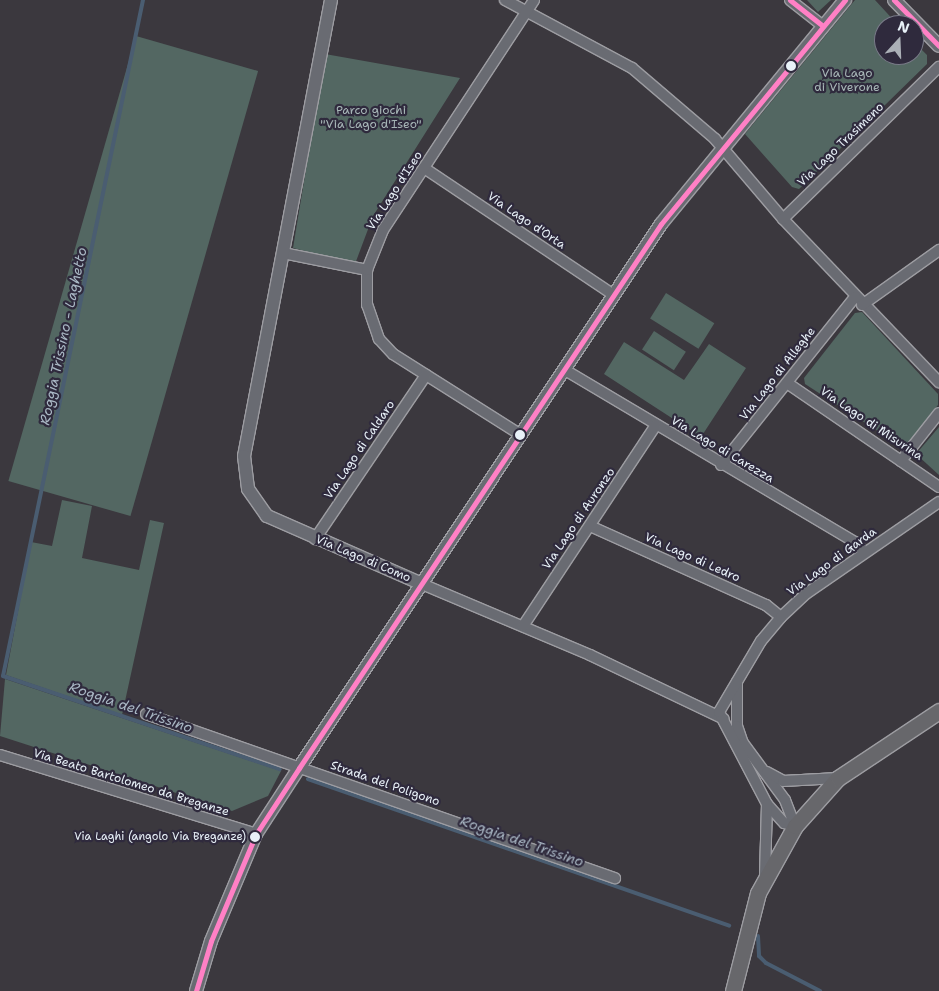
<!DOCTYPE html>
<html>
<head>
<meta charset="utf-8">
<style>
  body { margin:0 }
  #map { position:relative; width:939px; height:991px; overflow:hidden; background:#3b383e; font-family:"Shantell Sans",sans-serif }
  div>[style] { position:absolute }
  .green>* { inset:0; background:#536762; transform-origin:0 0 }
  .stream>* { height:4px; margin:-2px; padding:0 2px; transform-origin:2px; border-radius:2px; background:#4a5d71 }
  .roads { filter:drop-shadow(1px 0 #9d9da2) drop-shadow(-1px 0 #9d9da2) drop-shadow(0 1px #9d9da2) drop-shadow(0 -1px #9d9da2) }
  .minor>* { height:10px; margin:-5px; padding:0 5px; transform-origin:5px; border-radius:5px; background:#696b72 }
  .tertiary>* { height:12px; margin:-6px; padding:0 6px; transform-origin:6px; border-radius:6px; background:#696b72 }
  .primary>* { height:15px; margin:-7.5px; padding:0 7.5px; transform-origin:7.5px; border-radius:7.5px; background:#67676b }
  .bus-1>* { height:5px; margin:-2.5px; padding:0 2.5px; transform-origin:2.5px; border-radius:2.5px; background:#ff80c5 }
  .dots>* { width:14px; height:14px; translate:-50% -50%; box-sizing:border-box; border:2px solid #2f2a3d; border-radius:50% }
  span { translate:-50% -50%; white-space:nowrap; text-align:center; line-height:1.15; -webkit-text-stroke:4.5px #2f2a3d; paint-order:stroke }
  .bus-label { font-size:11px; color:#e8f1f8 }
  .right { translate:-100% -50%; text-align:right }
  .park-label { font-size:12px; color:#a7b6b7 }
  .street-label { font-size:12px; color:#e8f1f8 }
  .water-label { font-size:14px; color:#a9b7c4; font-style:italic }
  .north { position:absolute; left:874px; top:15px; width:50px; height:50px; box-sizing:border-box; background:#2f2a3d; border:1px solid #797a88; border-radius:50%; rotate:20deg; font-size:14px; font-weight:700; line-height:20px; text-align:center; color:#e8f1f8 }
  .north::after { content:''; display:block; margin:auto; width:18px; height:22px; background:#abb0b7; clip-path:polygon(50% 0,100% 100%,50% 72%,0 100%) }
</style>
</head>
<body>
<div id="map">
  <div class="green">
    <i style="clip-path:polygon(807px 0,831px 0,818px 12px)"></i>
    <i style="clip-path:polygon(855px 0,875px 0,898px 25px,884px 25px,884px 55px,914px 55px,914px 42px,927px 55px,927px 64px,799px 189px,792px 187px,745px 134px)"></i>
    <i style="left:136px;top:36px;width:127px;height:463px;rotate:16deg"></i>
    <i style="clip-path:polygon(325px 54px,460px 78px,373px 216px,355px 264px,293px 248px)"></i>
    <i style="left:666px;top:293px;width:57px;height:30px;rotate:32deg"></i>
    <i style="clip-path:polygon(862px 312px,938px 394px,938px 405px,904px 448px,805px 384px,804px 378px,855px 313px)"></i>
    <i style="left:654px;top:331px;width:38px;height:22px;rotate:33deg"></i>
    <i style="clip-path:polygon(624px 342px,684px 380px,709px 344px,746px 368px,701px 437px,604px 374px)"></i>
    <i style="clip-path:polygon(939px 427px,939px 475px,916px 454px)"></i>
    <i style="clip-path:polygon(62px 500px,92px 506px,82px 558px,139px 570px,150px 520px,164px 523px,122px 715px,6px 675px,31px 542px,52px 546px)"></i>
    <i style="clip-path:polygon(5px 679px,281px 771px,268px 796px,232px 811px,0 736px)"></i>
  </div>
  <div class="stream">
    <i style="left:143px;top:0;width:690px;rotate:101.7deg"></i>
    <i style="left:3px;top:676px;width:292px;rotate:18.6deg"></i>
    <i style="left:308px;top:779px;width:446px;rotate:19.2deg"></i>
    <i style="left:758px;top:936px;width:20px;rotate:87deg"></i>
    <i style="left:759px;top:956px;width:10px;rotate:45deg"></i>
    <i style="left:766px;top:963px;width:61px;rotate:27.4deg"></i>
  </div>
  <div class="roads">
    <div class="minor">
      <i style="left:505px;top:0;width:144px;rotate:28.2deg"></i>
      <i style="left:632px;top:68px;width:109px;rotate:40.5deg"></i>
      <i style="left:715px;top:139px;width:105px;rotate:49.6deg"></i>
      <i style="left:783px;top:219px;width:226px;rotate:46.3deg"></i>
      <i style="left:790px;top:0;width:42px;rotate:38.2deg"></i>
      <i style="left:424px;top:168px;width:229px;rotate:33.8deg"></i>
      <i style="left:783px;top:219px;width:218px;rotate:-44.3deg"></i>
      <i style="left:283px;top:253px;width:86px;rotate:11.4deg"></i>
      <i style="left:862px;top:305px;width:95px;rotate:-35.5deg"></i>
      <i style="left:565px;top:370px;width:337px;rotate:30.7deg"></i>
      <i style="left:855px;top:542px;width:13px;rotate:48deg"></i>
      <i style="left:787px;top:383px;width:184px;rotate:34.4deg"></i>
      <i style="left:521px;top:435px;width:151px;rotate:-147.7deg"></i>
      <i style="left:393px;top:354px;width:21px;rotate:-133deg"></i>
      <i style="left:379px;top:339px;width:36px;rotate:-109deg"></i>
      <i style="left:367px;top:305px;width:35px;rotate:-90deg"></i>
      <i style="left:367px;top:270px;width:43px;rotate:-68.2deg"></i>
      <i style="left:383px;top:230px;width:275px;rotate:-56.7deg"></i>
      <i style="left:901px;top:461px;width:61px;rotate:-51.6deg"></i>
      <i style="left:721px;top:465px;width:215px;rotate:-51.4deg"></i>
      <i style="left:590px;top:526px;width:193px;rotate:24.2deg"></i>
      <i style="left:766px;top:605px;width:19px;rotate:39deg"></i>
      <i style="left:315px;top:539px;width:198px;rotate:-55.9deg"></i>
      <i style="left:422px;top:584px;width:182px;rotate:22.9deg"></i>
      <i style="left:590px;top:655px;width:148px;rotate:25.5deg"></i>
      <i style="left:523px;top:626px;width:241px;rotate:-56.5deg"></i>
      <i style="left:737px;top:682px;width:44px;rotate:90deg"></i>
      <i style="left:737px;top:726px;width:18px;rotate:71deg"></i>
      <i style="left:743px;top:743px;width:71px;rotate:53.6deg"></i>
      <i style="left:785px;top:800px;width:28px;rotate:69deg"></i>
      <i style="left:795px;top:826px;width:11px;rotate:-165deg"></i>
      <i style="left:784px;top:823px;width:25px;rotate:-132deg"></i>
      <i style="left:767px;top:804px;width:104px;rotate:-117.6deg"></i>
      <i style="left:719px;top:712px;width:82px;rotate:-59.4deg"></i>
      <i style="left:761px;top:641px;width:31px;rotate:-50deg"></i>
      <i style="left:781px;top:617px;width:35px;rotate:-43deg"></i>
      <i style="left:807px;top:593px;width:160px;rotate:-34.6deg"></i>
      <i style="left:146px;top:714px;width:497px;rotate:19.3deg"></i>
      <i style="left:0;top:755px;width:268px;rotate:17.1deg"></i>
      <i style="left:767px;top:772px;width:18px;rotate:29deg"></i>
      <i style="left:783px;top:781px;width:55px;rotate:-3.1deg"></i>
      <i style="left:765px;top:875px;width:71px;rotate:-88.4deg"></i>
    </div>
    <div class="tertiary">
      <i style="left:331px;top:0;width:464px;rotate:100.8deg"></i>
      <i style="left:244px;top:456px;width:33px;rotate:83deg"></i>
      <i style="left:248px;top:489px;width:33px;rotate:55deg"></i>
      <i style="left:267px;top:516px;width:169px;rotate:23.7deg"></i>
      <i style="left:894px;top:0;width:64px;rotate:45.6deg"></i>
      <i style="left:196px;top:991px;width:52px;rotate:-73.3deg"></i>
      <i style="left:211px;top:941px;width:116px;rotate:-67.2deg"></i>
      <i style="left:256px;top:834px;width:79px;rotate:-56.9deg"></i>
      <i style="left:299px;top:768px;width:653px;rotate:-56.36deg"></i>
      <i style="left:661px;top:224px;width:290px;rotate:-50.6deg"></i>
    </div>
    <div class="primary">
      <i style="left:733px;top:991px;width:101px;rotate:-75.7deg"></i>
      <i style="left:758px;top:893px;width:77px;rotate:-61.1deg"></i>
      <i style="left:795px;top:826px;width:64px;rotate:-48.1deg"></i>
      <i style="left:838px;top:778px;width:121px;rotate:-33.6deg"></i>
    </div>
  </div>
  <div class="bus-1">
    <i style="left:790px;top:0;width:42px;rotate:38.2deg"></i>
    <i style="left:894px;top:0;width:64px;rotate:45.6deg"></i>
    <i style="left:196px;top:991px;width:52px;rotate:-73.3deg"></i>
    <i style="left:211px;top:941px;width:116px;rotate:-67.2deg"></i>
    <i style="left:256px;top:834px;width:79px;rotate:-56.9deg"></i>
    <i style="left:299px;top:768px;width:653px;rotate:-56.36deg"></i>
    <i style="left:661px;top:224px;width:290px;rotate:-50.6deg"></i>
  </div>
  <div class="dots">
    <i style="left:791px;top:66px;background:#e8f1f8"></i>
    <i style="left:520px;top:435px;background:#e8f1f8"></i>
    <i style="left:255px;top:837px;background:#e8f1f8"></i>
  </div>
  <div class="bus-label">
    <span class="right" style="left:246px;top:837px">Via Laghi (angolo Via Breganze)</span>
  </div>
  <div class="park-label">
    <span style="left:847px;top:81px">Via Lago<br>di Viverone</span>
    <span style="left:371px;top:118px">Parco giochi<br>"Via Lago d'Iseo"</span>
  </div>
  <div class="street-label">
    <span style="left:841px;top:145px;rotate:-44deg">Via Lago Trasimeno</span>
    <span style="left:395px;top:191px;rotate:-57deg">Via Lago d'Iseo</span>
    <span style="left:526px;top:221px;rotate:34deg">Via Lago d'Orta</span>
    <span style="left:778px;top:374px;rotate:-52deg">Via Lago di Alleghe</span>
    <span style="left:871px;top:424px;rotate:34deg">Via Lago di Misurina</span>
    <span style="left:360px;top:450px;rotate:-56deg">Via Lago di Caldaro</span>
    <span style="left:722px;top:450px;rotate:31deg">Via Lago di Carezza</span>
    <span style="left:579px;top:519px;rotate:-56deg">Via Lago di Auronzo</span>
    <span style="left:692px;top:558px;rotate:24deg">Via Lago di Ledro</span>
    <span style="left:363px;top:559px;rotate:23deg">Via Lago di Como</span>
    <span style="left:832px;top:562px;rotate:-36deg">Via Lago di Garda</span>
    <span style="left:131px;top:783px;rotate:17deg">Via Beato Bartolomeo da Breganze</span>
    <span style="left:385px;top:784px;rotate:19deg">Strada del Poligono</span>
  </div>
  <div class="water-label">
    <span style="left:63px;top:336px;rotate:-78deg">Roggia Trissino - Laghetto</span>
    <span style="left:131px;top:707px;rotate:19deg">Roggia del Trissino</span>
    <span style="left:522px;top:841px;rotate:19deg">Roggia del Trissino</span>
  </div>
  <div class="north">N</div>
</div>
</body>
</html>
